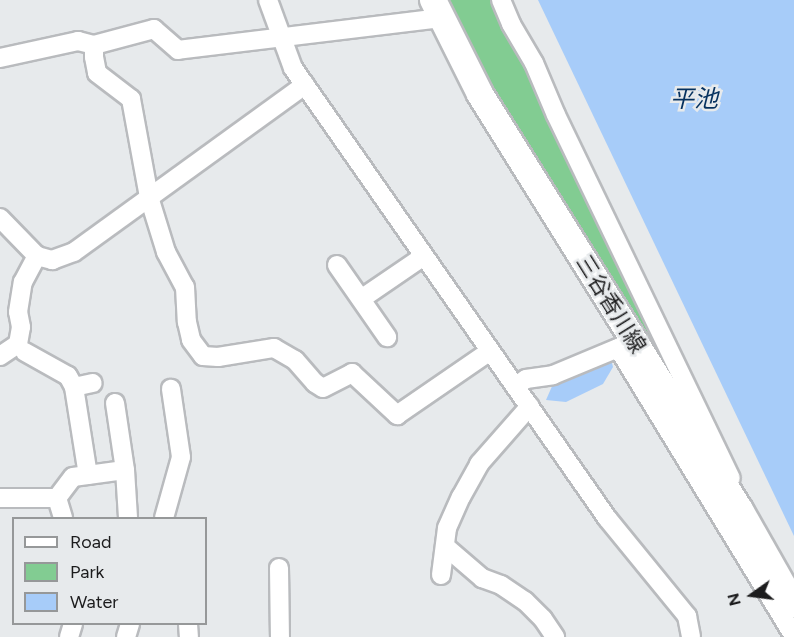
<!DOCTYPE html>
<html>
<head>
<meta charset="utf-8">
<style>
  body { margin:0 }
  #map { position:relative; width:794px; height:637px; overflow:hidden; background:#e7eaec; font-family:Figtree,"Noto Sans JP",sans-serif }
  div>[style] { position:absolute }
  .green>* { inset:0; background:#82cc92 }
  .water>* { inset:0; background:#a7ccf9 }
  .roads { filter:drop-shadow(2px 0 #b9bbbe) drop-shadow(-2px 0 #b9bbbe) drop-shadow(0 2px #b9bbbe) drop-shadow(0 -2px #b9bbbe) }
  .street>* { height:18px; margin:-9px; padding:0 9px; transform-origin:9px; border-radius:9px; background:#fff }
  .secondary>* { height:26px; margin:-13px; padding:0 13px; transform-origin:13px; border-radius:13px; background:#fff }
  span { translate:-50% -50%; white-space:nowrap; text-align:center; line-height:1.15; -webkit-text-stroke:5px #e7eaec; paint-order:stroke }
  .street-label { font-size:22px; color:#1c1c1d }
  .water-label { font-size:24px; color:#05315f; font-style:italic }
  .legend { position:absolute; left:12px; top:517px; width:195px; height:108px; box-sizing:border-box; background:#e7eaec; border:2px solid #969899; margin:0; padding:8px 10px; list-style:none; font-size:18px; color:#1c1c1d }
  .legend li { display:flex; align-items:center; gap:12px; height:30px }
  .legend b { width:30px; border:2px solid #969899 }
  .north { position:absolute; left:722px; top:565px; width:60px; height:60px; -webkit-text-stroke:4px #e7eaec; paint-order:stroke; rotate:256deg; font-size:16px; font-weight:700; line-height:24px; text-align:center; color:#1c1c1d }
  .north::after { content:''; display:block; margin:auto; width:21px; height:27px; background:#1c1c1d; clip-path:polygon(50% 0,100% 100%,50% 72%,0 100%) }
</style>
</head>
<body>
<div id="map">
  <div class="green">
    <i style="clip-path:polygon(448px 0,498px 0,700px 429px,480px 77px)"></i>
  </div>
  <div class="water">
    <i style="clip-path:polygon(538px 0,794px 0,794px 536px)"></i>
    <i style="clip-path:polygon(604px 360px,612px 363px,613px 367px,603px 384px,566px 402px,546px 400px,553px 384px)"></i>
  </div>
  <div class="roads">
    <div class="street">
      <i style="left:268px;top:0;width:72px;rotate:69.8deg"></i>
      <i style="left:293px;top:68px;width:549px;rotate:55.09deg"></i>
      <i style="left:607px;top:518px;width:127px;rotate:50.8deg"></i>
      <i style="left:687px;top:616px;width:21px;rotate:79deg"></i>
      <i style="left:501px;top:0;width:26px;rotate:67deg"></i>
      <i style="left:511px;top:24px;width:45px;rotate:59.5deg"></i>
      <i style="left:534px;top:63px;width:56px;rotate:67.1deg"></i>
      <i style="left:556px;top:115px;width:403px;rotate:64.3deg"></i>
      <i style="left:441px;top:18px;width:265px;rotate:173.1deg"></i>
      <i style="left:178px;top:50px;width:32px;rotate:-139deg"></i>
      <i style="left:154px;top:29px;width:62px;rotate:165.1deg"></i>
      <i style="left:94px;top:45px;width:12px;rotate:90deg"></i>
      <i style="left:94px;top:57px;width:16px;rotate:79deg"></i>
      <i style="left:97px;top:73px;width:43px;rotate:37.4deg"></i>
      <i style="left:131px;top:99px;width:100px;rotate:79.6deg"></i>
      <i style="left:149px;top:197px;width:58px;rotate:72.8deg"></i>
      <i style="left:166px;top:252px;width:40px;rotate:62deg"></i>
      <i style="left:185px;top:287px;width:35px;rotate:87deg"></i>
      <i style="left:187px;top:322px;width:18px;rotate:77deg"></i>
      <i style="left:191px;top:340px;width:20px;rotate:53deg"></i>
      <i style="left:203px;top:356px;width:15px;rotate:4deg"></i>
      <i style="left:218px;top:357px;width:57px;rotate:-9.1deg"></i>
      <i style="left:274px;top:348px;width:24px;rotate:30deg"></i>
      <i style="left:295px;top:360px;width:30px;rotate:49deg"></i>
      <i style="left:315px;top:383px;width:9px;rotate:32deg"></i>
      <i style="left:323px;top:388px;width:33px;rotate:-27deg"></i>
      <i style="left:352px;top:373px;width:62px;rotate:43deg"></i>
      <i style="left:397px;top:415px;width:113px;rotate:-34.5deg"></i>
      <i style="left:0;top:58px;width:80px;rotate:-12.3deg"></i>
      <i style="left:78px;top:41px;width:16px;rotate:14deg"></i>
      <i style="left:0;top:218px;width:53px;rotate:45.8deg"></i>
      <i style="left:37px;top:256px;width:16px;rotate:15deg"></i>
      <i style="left:52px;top:260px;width:23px;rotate:-20deg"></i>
      <i style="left:74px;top:252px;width:285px;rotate:-35.9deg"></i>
      <i style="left:337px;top:265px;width:88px;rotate:55.2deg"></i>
      <i style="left:361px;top:299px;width:76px;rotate:-34.3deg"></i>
      <i style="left:25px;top:352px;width:49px;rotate:29.2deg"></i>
      <i style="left:68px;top:376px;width:13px;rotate:61deg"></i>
      <i style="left:74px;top:387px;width:89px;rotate:81deg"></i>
      <i style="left:0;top:356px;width:22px;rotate:-34deg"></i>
      <i style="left:18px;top:344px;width:17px;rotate:-80deg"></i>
      <i style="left:21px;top:327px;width:15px;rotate:-101deg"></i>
      <i style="left:18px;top:312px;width:30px;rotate:-81deg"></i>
      <i style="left:23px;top:282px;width:30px;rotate:-62deg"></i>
      <i style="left:516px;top:386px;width:12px;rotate:-35deg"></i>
      <i style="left:526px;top:379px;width:27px;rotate:-8deg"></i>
      <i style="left:553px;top:375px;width:70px;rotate:-22.6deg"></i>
      <i style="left:618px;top:348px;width:338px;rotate:58.6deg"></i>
      <i style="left:74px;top:387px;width:19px;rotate:-12deg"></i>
      <i style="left:115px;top:403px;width:68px;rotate:81.5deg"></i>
      <i style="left:125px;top:470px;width:48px;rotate:86.4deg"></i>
      <i style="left:0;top:498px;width:57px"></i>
      <i style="left:57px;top:498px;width:26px;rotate:-53deg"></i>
      <i style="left:73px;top:477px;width:52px;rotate:-7.7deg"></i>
      <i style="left:57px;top:498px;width:21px;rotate:73deg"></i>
      <i style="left:164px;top:518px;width:63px;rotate:-74.4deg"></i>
      <i style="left:181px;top:457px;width:69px;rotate:-98.4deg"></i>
      <i style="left:446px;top:547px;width:48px;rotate:40.7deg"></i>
      <i style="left:482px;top:578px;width:20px;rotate:20deg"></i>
      <i style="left:501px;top:585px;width:29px;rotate:34deg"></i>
      <i style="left:525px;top:601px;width:25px;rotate:45deg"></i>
      <i style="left:543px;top:619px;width:22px;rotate:56deg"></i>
      <i style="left:279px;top:568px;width:69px;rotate:89.2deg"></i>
      <i style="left:441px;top:575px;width:47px;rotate:-82.7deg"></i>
      <i style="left:447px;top:528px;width:34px;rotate:-66deg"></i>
      <i style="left:461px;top:497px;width:38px;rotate:-61deg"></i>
      <i style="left:479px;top:464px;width:77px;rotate:-48.7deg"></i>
      <i style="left:188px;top:624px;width:13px;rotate:86deg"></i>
      <i style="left:69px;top:637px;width:14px;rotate:-73deg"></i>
      <i style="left:126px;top:637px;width:14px;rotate:-73deg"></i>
    </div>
    <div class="secondary">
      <i style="left:433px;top:0;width:105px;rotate:63.4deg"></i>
      <i style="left:480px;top:94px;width:491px;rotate:58deg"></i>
      <i style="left:740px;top:510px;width:109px;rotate:60.4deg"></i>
    </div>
  </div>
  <div class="street-label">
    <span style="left:611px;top:304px;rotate:58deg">三谷香川線</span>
  </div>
  <div class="water-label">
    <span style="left:694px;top:99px">平池</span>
  </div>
  <ul class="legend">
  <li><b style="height:8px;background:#fff"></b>Road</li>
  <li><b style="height:16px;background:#82cc92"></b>Park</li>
  <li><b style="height:16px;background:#a7ccf9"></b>Water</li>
  </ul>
  <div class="north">N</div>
</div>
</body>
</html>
